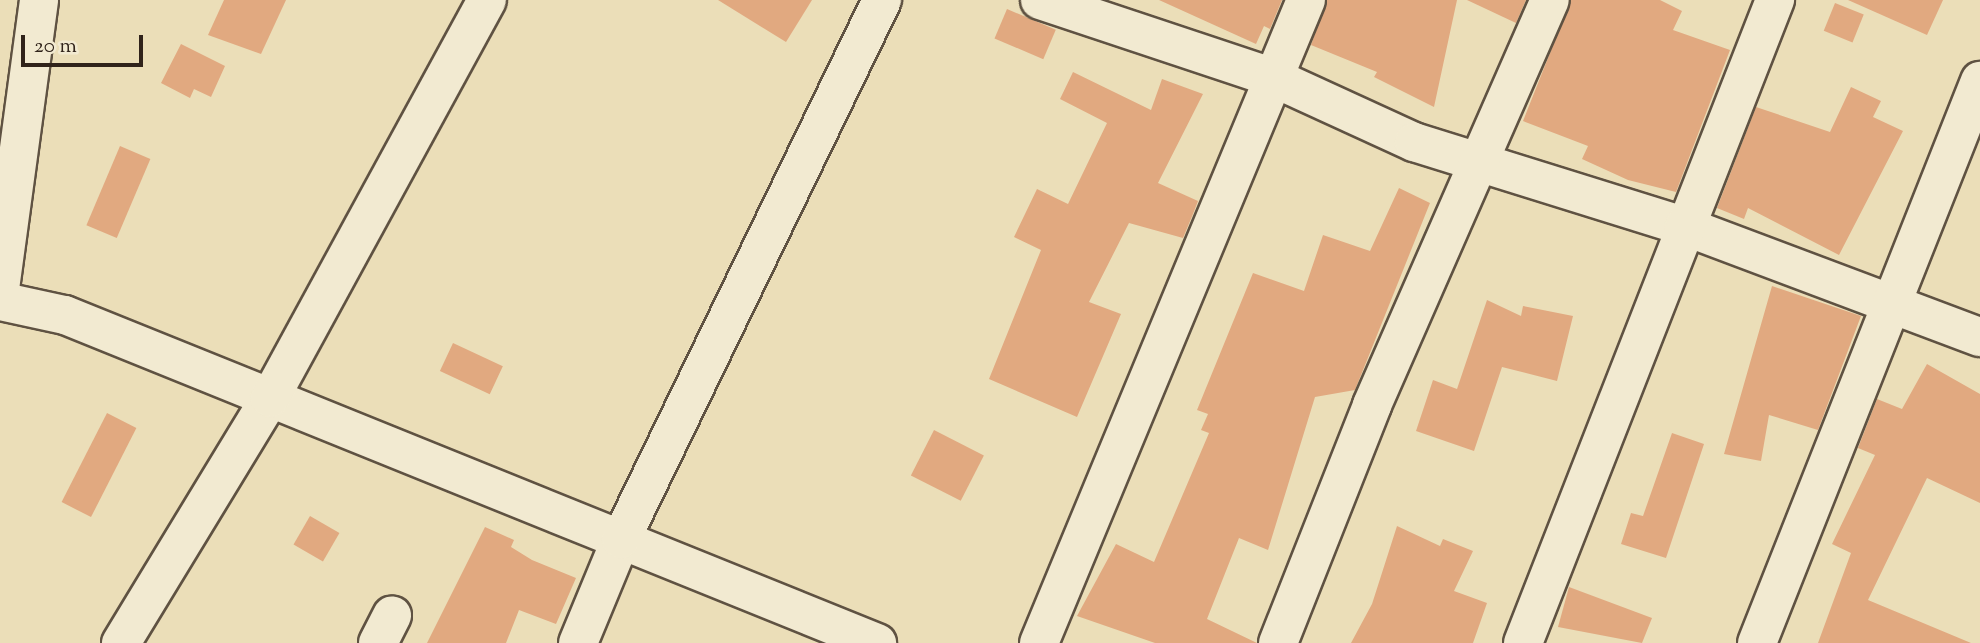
<!DOCTYPE html>
<html>
<head>
<meta charset="utf-8">
<style>
  body { margin:0 }
  #map { position:relative; width:1980px; height:643px; overflow:hidden; background:#ebdeb8; font-family:"Sorts Mill Goudy",serif }
  div>[style] { position:absolute }
  .building>* { inset:0; background:#e1a980; transform-origin:0 0 }
  .roads { filter:drop-shadow(2px 0 #5f5242) drop-shadow(-2px 0 #5f5242) drop-shadow(0 2px #5f5242) drop-shadow(0 -2px #5f5242) }
  .street>* { height:38px; margin:-19px; padding:0 19px; transform-origin:19px; border-radius:19px; background:#f2ead1 }
  span { translate:-50% -50%; white-space:nowrap; text-align:center; line-height:1.15; -webkit-text-stroke:5px #f2ead1; paint-order:stroke }
  .scale { position:absolute; left:21px; top:35px; width:122px; height:32px; box-sizing:border-box; border:4px solid #30231a; border-top:0; padding-left:9px; font-size:21px; line-height:24px; white-space:nowrap; color:#30231a; -webkit-text-stroke:5px #f2ead1; paint-order:stroke }
</style>
</head>
<body>
<div id="map">
  <div class="building">
    <i style="clip-path:polygon(224px 0,286px 0,261px 54px,208px 35px)"></i>
    <i style="clip-path:polygon(718px 0,812px 0,786px 42px)"></i>
    <i style="clip-path:polygon(1159px 0,1282px 0,1270px 29px,1264px 26px,1256px 44px)"></i>
    <i style="clip-path:polygon(1327px 0,1457px 0,1434px 107px,1374px 77px,1377px 72px,1311px 45px)"></i>
    <i style="clip-path:polygon(1467px 0,1526px 0,1516px 23px)"></i>
    <i style="clip-path:polygon(1571px 0,1660px 0,1682px 11px,1673px 30px,1730px 50px,1676px 192px,1628px 180px,1582px 159px,1588px 146px,1523px 121px)"></i>
    <i style="clip-path:polygon(1848px 0,1943px 0,1927px 35px)"></i>
    <i style="left:1835px;top:3px;width:31px;height:30px;rotate:22deg"></i>
    <i style="left:1007px;top:9px;width:53px;height:32px;rotate:23deg"></i>
    <i style="clip-path:polygon(181px 44px,225px 66px,211px 97px,194px 89px,190px 98px,161px 83px)"></i>
    <i style="clip-path:polygon(1073px 72px,1151px 110px,1162px 79px,1203px 94px,1158px 183px,1198px 201px,1193px 214px,1183px 238px,1129px 223px,1089px 302px,1121px 314px,1077px 417px,989px 379px,1041px 250px,1014px 237px,1037px 189px,1068px 204px,1107px 123px,1060px 99px)"></i>
    <i style="clip-path:polygon(1851px 87px,1881px 101px,1873px 117px,1903px 131px,1839px 255px,1748px 208px,1744px 219px,1717px 208px,1756px 107px,1830px 132px)"></i>
    <i style="left:120px;top:146px;width:33px;height:86px;rotate:23deg"></i>
    <i style="clip-path:polygon(1399px 188px,1430px 203px,1355px 390px,1315px 397px,1268px 550px,1239px 538px,1207px 619px,1257px 643px,1155px 643px,1077px 616px,1116px 544px,1154px 562px,1209px 433px,1201px 430px,1208px 414px,1197px 410px,1253px 273px,1304px 291px,1323px 235px,1370px 251px)"></i>
    <i style="clip-path:polygon(1772px 286px,1861px 316px,1818px 430px,1769px 415px,1761px 461px,1724px 454px)"></i>
    <i style="clip-path:polygon(1487px 300px,1521px 316px,1523px 306px,1573px 316px,1557px 381px,1502px 367px,1474px 451px,1416px 431px,1433px 380px,1457px 389px)"></i>
    <i style="left:453px;top:343px;width:55px;height:31px;rotate:25deg"></i>
    <i style="clip-path:polygon(1927px 364px,1980px 394px,1980px 503px,1927px 478px,1868px 600px,1971px 643px,1818px 643px,1851px 553px,1832px 544px,1875px 455px,1858px 448px,1877px 399px,1902px 409px)"></i>
    <i style="left:107px;top:413px;width:33px;height:100px;rotate:27deg"></i>
    <i style="left:934px;top:430px;width:56px;height:51px;rotate:27deg"></i>
    <i style="clip-path:polygon(1672px 433px,1704px 444px,1666px 558px,1621px 544px,1631px 513px,1643px 516px)"></i>
    <i style="left:310px;top:516px;width:34px;height:33px;rotate:30deg"></i>
    <i style="clip-path:polygon(1397px 526px,1440px 546px,1443px 539px,1473px 551px,1454px 591px,1487px 603px,1473px 643px,1351px 643px,1372px 604px)"></i>
    <i style="clip-path:polygon(485px 527px,514px 540px,511px 547px,532px 560px,576px 578px,556px 624px,519px 610px,506px 643px,427px 643px)"></i>
    <i style="clip-path:polygon(1569px 587px,1652px 618px,1642px 643px,1558px 627px)"></i>
  </div>
  <div class="roads">
    <div class="street">
      <i style="left:1040px;top:0;width:247px;rotate:18.4deg"></i>
      <i style="left:1274px;top:78px;width:154px;rotate:24.6deg"></i>
      <i style="left:1414px;top:142px;width:283px;rotate:17.3deg"></i>
      <i style="left:1684px;top:226px;width:316px;rotate:20.6deg"></i>
      <i style="left:0;top:289px;width:292px;rotate:-82.3deg"></i>
      <i style="left:0;top:301px;width:66px;rotate:12.2deg"></i>
      <i style="left:65px;top:315px;width:876px;rotate:22deg"></i>
      <i style="left:121px;top:643px;width:287px;rotate:-58.7deg"></i>
      <i style="left:270px;top:398px;width:453px;rotate:-61.4deg"></i>
      <i style="left:378px;top:643px;width:31px;rotate:-63deg"></i>
      <i style="left:578px;top:643px;width:113px;rotate:-67.5deg"></i>
      <i style="left:621px;top:539px;width:599px;rotate:-64.16deg"></i>
      <i style="left:1039px;top:643px;width:696px;rotate:-67.45deg"></i>
      <i style="left:1278px;top:643px;width:256px;rotate:-68.4deg"></i>
      <i style="left:1372px;top:405px;width:442px;rotate:-66.3deg"></i>
      <i style="left:1523px;top:643px;width:691px;rotate:-68.6deg"></i>
      <i style="left:1757px;top:643px;width:605px;rotate:-68.36deg"></i>
    </div>
  </div>
  <div class="scale">20 m</div>
</div>
</body>
</html>
